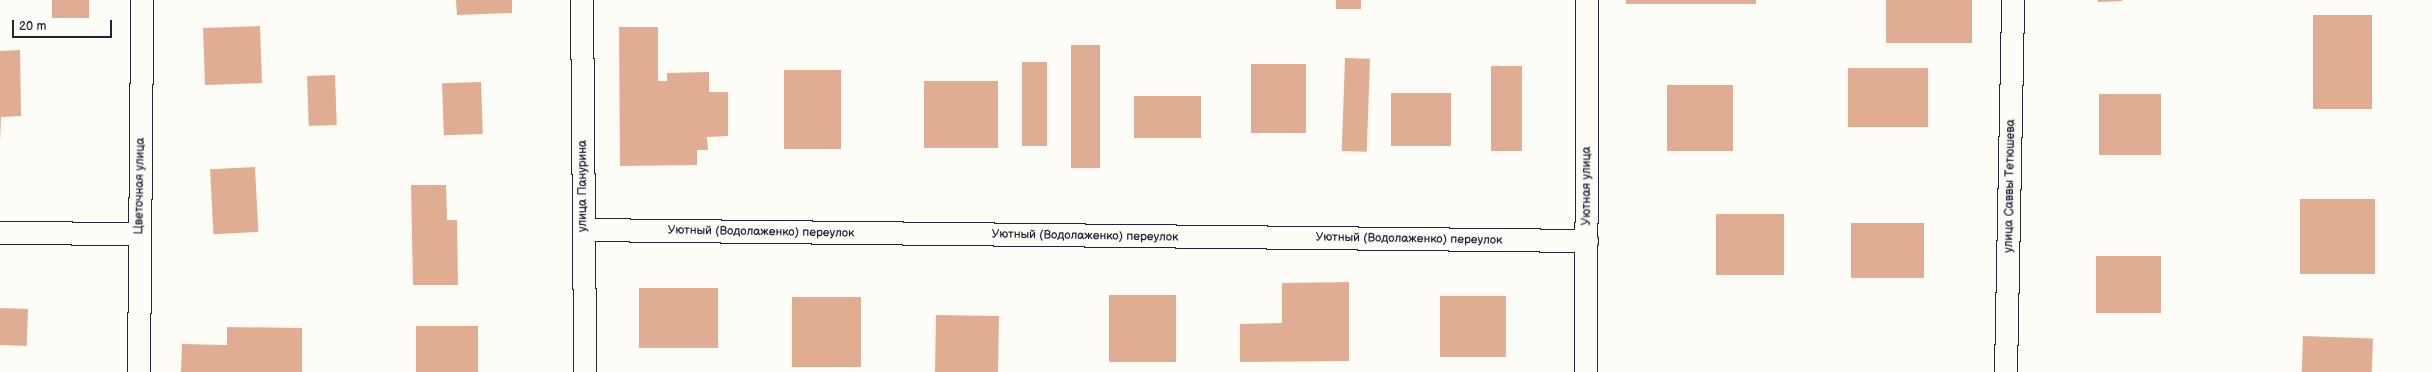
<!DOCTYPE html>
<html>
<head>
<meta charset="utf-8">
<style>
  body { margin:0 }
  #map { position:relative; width:2432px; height:372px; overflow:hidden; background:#fdfcf7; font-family:"Balsamiq Sans",sans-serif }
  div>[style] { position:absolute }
  .building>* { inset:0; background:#e0ad93; transform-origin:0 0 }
  .roads { filter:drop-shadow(1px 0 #22223b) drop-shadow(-1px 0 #22223b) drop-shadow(0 1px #22223b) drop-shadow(0 -1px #22223b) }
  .minor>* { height:22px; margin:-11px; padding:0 11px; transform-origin:11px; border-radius:11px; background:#fdfcf7 }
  span { translate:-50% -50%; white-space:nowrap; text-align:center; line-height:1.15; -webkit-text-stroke:4px #fdfcf7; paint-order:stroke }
  .street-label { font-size:12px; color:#22223b }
  .scale { position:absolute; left:12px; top:20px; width:100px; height:18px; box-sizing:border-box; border:2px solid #22223b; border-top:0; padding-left:5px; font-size:12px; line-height:14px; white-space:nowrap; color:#22223b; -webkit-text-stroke:3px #fdfcf7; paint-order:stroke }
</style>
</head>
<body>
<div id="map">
  <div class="building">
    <i style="left:52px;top:0;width:37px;height:18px"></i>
    <i style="clip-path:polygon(456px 0,512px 0,512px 13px,457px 15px)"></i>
    <i style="left:1336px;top:0;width:25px;height:9px"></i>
    <i style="left:1626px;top:0;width:130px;height:4px"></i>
    <i style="left:1886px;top:0;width:86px;height:43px"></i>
    <i style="clip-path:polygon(2098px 0,2122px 0,2122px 1px,2098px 2px)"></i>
    <i style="left:2313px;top:15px;width:59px;height:94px"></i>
    <i style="left:260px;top:26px;width:57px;height:57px;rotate:88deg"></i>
    <i style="clip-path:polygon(619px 27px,658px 27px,658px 81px,667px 81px,667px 73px,709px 72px,709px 92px,728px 92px,728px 136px,707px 137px,708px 150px,697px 150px,697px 165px,620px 166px)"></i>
    <i style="left:1071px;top:45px;width:29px;height:123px"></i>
    <i style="clip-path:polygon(20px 50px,21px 116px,1px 117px,0 143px,0 51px)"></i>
    <i style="left:1345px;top:58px;width:25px;height:93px;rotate:2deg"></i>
    <i style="left:1022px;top:62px;width:25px;height:84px"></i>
    <i style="left:1251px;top:64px;width:55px;height:69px"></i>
    <i style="left:1491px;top:66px;width:31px;height:85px"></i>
    <i style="left:1848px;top:68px;width:80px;height:59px"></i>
    <i style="left:784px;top:70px;width:57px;height:79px"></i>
    <i style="left:335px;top:75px;width:50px;height:28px;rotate:88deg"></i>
    <i style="left:924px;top:81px;width:74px;height:67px"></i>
    <i style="left:481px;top:82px;width:52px;height:39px;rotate:88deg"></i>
    <i style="left:1667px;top:85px;width:66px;height:66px"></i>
    <i style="left:1391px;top:93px;width:60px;height:53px"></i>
    <i style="left:2099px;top:94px;width:62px;height:61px"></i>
    <i style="left:1134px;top:96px;width:67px;height:42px"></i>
    <i style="left:255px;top:167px;width:65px;height:45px;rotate:87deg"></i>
    <i style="clip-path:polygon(411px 185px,446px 185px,447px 220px,457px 220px,458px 285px,413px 285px)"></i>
    <i style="left:2300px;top:199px;width:75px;height:75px"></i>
    <i style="left:1784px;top:214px;width:61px;height:68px;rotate:90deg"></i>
    <i style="left:1851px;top:223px;width:73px;height:55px"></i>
    <i style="left:2096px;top:256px;width:65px;height:57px"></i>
    <i style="clip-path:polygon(1349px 282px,1349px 361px,1240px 362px,1240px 324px,1282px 323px,1282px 283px)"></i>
    <i style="left:639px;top:288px;width:79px;height:60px"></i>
    <i style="left:1109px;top:295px;width:67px;height:67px"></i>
    <i style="left:1440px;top:296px;width:66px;height:61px"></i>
    <i style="left:792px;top:297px;width:69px;height:70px"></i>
    <i style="left:0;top:308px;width:28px;height:37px;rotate:2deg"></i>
    <i style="left:936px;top:315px;width:63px;height:57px;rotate:1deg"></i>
    <i style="left:478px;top:326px;width:46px;height:62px;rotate:90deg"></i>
    <i style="clip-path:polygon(227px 327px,302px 328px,302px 372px,181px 372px,182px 344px,227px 345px)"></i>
    <i style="left:2303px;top:336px;width:70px;height:36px;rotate:2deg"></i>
  </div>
  <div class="roads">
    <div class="minor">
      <i style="left:582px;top:0;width:372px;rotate:89.5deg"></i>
      <i style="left:584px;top:230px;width:1003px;rotate:0.63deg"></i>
      <i style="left:0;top:233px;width:139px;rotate:0.4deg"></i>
      <i style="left:139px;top:372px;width:372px;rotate:-89.5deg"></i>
      <i style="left:1586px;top:372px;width:372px;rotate:-89.8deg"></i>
      <i style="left:2006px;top:372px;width:372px;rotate:-88.9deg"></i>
    </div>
  </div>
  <div class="street-label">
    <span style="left:140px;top:186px;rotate:-89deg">Цветочная улица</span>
    <span style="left:583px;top:186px;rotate:-90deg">улица Панурина</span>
    <span style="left:1587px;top:186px;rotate:-90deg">Уютная улица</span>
    <span style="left:2010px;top:186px;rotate:-89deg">улица Саввы Тетюшева</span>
    <span style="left:761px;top:232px;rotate:1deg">Уютный (Водолаженко) переулок</span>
    <span style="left:1085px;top:236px;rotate:1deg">Уютный (Водолаженко) переулок</span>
    <span style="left:1409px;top:239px;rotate:1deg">Уютный (Водолаженко) переулок</span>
  </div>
  <div class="scale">20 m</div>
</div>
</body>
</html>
